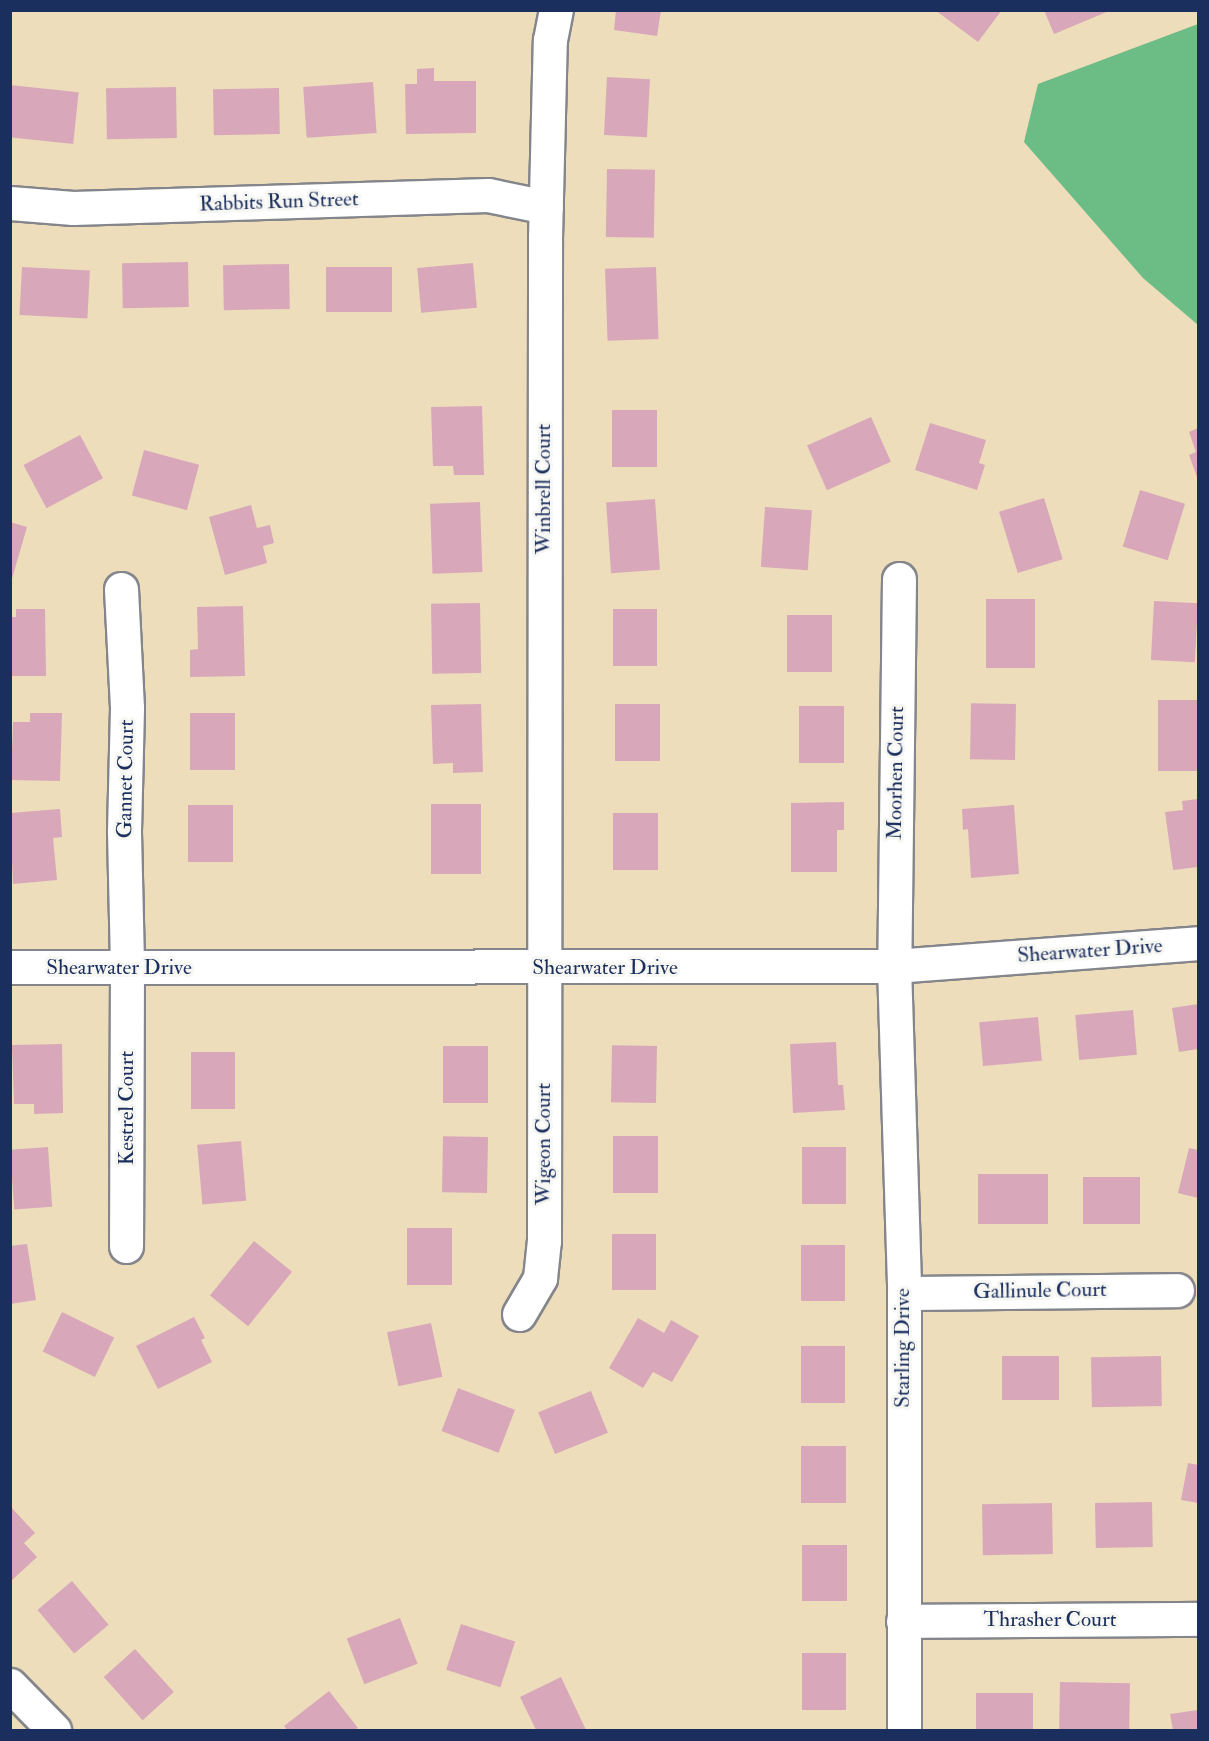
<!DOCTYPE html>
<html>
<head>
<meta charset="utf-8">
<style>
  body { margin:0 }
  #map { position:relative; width:1209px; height:1741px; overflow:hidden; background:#edddba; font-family:"IM FELL Double Pica",serif }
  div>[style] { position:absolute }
  .forest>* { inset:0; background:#6cbc86 }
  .building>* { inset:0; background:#d8a8ba; transform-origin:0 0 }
  .roads { filter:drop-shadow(2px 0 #84868c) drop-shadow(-2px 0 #84868c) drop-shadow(0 2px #84868c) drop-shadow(0 -2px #84868c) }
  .minor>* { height:33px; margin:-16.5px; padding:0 16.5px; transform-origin:16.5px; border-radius:16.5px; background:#fff }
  span { translate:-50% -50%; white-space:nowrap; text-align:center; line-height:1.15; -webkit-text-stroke:6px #f6f6f2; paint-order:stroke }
  .street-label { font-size:21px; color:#1b2f5e }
  .frame { position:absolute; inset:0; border:12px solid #1b2f5e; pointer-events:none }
</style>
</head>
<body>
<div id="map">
  <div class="forest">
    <i style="clip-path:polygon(1198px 24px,1198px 325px,1143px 278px,1024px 142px,1038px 84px)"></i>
  </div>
  <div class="building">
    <i style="clip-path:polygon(616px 10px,661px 10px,657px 36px,614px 30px)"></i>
    <i style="clip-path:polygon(935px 10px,1002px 10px,978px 42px)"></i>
    <i style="clip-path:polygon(1044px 10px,1109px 10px,1109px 11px,1054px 34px)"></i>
    <i style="clip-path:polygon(434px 68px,434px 81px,476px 81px,476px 133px,406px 134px,405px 84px,417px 84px,417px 69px)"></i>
    <i style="left:607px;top:77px;width:43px;height:58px;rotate:3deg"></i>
    <i style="left:373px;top:82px;width:51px;height:70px;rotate:86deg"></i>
    <i style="left:10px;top:85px;width:69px;height:52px;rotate:6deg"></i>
    <i style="left:176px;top:87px;width:51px;height:70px;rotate:89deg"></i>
    <i style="left:279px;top:88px;width:46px;height:66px;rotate:89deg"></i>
    <i style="left:607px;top:169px;width:48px;height:68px;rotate:1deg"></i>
    <i style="left:188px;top:262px;width:45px;height:66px;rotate:89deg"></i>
    <i style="left:473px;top:263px;width:45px;height:56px;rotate:85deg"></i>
    <i style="left:289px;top:264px;width:45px;height:66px;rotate:89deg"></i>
    <i style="left:22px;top:267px;width:68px;height:48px;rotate:3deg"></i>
    <i style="left:392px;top:267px;width:45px;height:66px;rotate:90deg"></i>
    <i style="left:656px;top:267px;width:72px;height:51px;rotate:88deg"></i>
    <i style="clip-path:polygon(482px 406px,484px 475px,454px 475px,453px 466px,433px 466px,431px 407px)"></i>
    <i style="left:612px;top:410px;width:45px;height:57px"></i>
    <i style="left:871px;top:417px;width:49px;height:70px;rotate:66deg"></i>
    <i style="clip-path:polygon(930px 423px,986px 440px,979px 463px,985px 465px,977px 490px,915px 470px)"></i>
    <i style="clip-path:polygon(1198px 428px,1198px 480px,1189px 455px,1196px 452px,1189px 432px)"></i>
    <i style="left:80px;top:435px;width:49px;height:64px;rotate:62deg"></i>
    <i style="left:144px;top:450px;width:57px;height:47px;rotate:15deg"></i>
    <i style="left:1140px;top:490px;width:47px;height:59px;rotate:17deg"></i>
    <i style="left:1044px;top:498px;width:64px;height:47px;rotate:73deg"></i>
    <i style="left:655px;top:499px;width:71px;height:49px;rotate:86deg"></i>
    <i style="left:480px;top:502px;width:70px;height:50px;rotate:88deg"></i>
    <i style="clip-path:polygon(251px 505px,257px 528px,270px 525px,274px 543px,263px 546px,267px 563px,225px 575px,209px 517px)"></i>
    <i style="left:765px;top:507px;width:47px;height:60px;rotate:4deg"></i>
    <i style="clip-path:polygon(10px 522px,27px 527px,11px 582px,10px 582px)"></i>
    <i style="left:986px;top:599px;width:49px;height:69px"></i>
    <i style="left:1154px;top:601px;width:44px;height:59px;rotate:3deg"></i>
    <i style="left:480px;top:603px;width:70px;height:49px;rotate:89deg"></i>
    <i style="clip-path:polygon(243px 606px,245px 676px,190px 677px,190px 650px,198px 649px,197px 607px)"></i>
    <i style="clip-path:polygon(16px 609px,45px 609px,46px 676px,10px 676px,10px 617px,16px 617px)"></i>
    <i style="left:657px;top:609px;width:57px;height:44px;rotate:90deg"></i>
    <i style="left:787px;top:615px;width:45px;height:57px"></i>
    <i style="left:1198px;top:700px;width:71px;height:40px;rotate:90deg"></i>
    <i style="clip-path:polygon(481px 704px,483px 772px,453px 773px,453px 763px,433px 764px,431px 705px)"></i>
    <i style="left:615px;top:704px;width:45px;height:57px"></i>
    <i style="left:1016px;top:704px;width:56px;height:45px;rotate:91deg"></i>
    <i style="left:799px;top:706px;width:45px;height:57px"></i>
    <i style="clip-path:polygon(30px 713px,62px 713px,60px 781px,11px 780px,13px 722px,30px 722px)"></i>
    <i style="left:190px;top:713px;width:45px;height:57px"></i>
    <i style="clip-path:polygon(1198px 799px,1198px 867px,1173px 870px,1165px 812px,1183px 810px,1182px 801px)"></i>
    <i style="clip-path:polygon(844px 802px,844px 830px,837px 830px,837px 872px,791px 872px,791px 803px)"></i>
    <i style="left:431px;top:804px;width:50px;height:70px"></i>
    <i style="left:188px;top:805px;width:45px;height:57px"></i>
    <i style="clip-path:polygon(1014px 805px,1019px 874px,971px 878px,968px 829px,963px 830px,962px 809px)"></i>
    <i style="clip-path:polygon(60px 809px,62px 837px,53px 838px,57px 880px,13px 884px,10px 813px)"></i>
    <i style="left:613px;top:813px;width:45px;height:57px"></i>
    <i style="clip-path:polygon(1198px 1004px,1198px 1049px,1179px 1052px,1172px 1008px)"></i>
    <i style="left:1133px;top:1010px;width:45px;height:58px;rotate:85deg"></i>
    <i style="left:1038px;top:1017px;width:44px;height:59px;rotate:85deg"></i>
    <i style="clip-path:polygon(836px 1042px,838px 1085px,843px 1085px,845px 1110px,793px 1113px,790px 1044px)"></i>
    <i style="clip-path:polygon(62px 1044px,63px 1113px,34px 1114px,34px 1104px,14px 1104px,12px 1045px)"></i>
    <i style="left:443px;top:1046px;width:45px;height:57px"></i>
    <i style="left:657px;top:1046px;width:57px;height:45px;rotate:91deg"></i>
    <i style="left:191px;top:1052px;width:44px;height:57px"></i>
    <i style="left:613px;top:1136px;width:45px;height:57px"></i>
    <i style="left:488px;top:1137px;width:56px;height:45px;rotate:91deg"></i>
    <i style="left:241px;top:1141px;width:60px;height:44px;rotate:85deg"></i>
    <i style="left:48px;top:1147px;width:60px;height:38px;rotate:86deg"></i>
    <i style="left:802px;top:1147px;width:44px;height:57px"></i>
    <i style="clip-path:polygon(1189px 1148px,1198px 1150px,1198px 1198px,1178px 1193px)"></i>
    <i style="left:1048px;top:1174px;width:50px;height:70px;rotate:90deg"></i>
    <i style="left:1140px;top:1177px;width:47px;height:57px;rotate:90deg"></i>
    <i style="left:407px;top:1228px;width:45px;height:57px"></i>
    <i style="left:612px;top:1234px;width:44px;height:56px"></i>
    <i style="left:254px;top:1241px;width:49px;height:70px;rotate:39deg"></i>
    <i style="clip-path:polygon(27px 1244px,36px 1300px,10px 1304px,10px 1246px)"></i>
    <i style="left:845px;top:1245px;width:56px;height:44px;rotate:90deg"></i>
    <i style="left:62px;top:1312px;width:58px;height:44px;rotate:26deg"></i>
    <i style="clip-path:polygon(194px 1317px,205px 1338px,201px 1340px,212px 1362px,158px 1389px,136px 1346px)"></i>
    <i style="clip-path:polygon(638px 1318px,664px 1333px,671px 1320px,699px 1336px,672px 1382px,653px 1372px,643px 1388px,609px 1368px)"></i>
    <i style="left:431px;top:1323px;width:55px;height:45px;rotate:78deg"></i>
    <i style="left:801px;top:1346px;width:44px;height:57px"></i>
    <i style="left:1002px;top:1356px;width:57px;height:44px"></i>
    <i style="left:1161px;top:1356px;width:50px;height:70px;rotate:89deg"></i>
    <i style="left:458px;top:1388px;width:61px;height:46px;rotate:21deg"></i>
    <i style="left:591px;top:1391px;width:45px;height:57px;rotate:68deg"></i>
    <i style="left:801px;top:1446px;width:45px;height:57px"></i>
    <i style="clip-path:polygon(1188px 1463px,1198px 1465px,1198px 1503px,1181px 1500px)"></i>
    <i style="left:1152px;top:1502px;width:45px;height:57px;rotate:89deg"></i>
    <i style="left:1052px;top:1503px;width:51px;height:70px;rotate:89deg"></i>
    <i style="clip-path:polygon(10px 1506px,35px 1533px,24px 1543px,37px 1557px,10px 1582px)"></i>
    <i style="left:802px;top:1545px;width:45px;height:56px"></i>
    <i style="left:72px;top:1581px;width:57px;height:45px;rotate:50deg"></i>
    <i style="left:400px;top:1618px;width:49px;height:57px;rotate:69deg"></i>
    <i style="left:461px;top:1624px;width:57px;height:48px;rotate:18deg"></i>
    <i style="left:135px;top:1649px;width:58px;height:42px;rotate:48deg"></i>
    <i style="left:802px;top:1653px;width:44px;height:57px"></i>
    <i style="clip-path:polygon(561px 1677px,586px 1730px,536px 1730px,520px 1697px)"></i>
    <i style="left:1060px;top:1682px;width:70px;height:48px;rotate:1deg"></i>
    <i style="clip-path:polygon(329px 1691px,358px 1728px,354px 1730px,287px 1730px,284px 1726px)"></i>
    <i style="left:1033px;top:1693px;width:37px;height:57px;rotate:90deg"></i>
    <i style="clip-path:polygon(1198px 1710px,1198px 1730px,1173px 1730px,1170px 1714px)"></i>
  </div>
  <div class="roads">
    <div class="minor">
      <i style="left:10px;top:203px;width:63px;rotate:4.5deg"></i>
      <i style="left:73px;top:208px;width:415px;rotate:-1.8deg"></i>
      <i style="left:488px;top:195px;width:59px;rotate:11.7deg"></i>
      <i style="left:899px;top:579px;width:387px;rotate:90.7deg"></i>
      <i style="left:894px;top:966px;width:327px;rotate:88.2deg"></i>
      <i style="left:904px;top:1293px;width:437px;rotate:90deg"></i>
      <i style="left:121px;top:589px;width:119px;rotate:87.1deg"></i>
      <i style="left:127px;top:708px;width:124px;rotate:91.4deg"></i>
      <i style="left:124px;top:832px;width:137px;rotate:88.7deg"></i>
      <i style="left:127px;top:969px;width:277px;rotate:90.2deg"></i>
      <i style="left:10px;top:967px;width:884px;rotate:-0.06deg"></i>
      <i style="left:894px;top:966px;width:305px;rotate:-4.3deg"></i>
      <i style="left:904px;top:1293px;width:273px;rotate:-0.6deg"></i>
      <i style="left:519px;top:1314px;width:42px;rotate:-59.7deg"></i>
      <i style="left:540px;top:1278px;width:37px;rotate:-84deg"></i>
      <i style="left:544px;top:1241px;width:1003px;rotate:-89.94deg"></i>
      <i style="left:545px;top:238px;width:198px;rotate:-88.6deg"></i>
      <i style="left:550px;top:40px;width:31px;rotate:-79deg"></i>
      <i style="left:903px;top:1621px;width:295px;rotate:-0.4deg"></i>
      <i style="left:10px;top:1685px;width:63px;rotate:45.6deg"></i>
    </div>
  </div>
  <div class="street-label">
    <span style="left:279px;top:202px;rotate:-2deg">Rabbits Run Street</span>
    <span style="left:544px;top:489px;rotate:-90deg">Winbrell Court</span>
    <span style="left:896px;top:773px;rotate:-89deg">Moorhen Court</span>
    <span style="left:126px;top:779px;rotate:-89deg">Gannet Court</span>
    <span style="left:1090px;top:951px;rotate:-4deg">Shearwater Drive</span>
    <span style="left:119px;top:968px">Shearwater Drive</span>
    <span style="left:605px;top:968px">Shearwater Drive</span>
    <span style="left:127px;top:1108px;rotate:-90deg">Kestrel Court</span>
    <span style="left:544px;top:1144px;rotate:-90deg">Wigeon Court</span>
    <span style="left:1040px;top:1291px;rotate:-1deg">Gallinule Court</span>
    <span style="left:903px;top:1348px;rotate:-90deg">Starling Drive</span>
    <span style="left:1050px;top:1620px">Thrasher Court</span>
  </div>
  <div class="frame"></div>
</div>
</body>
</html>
